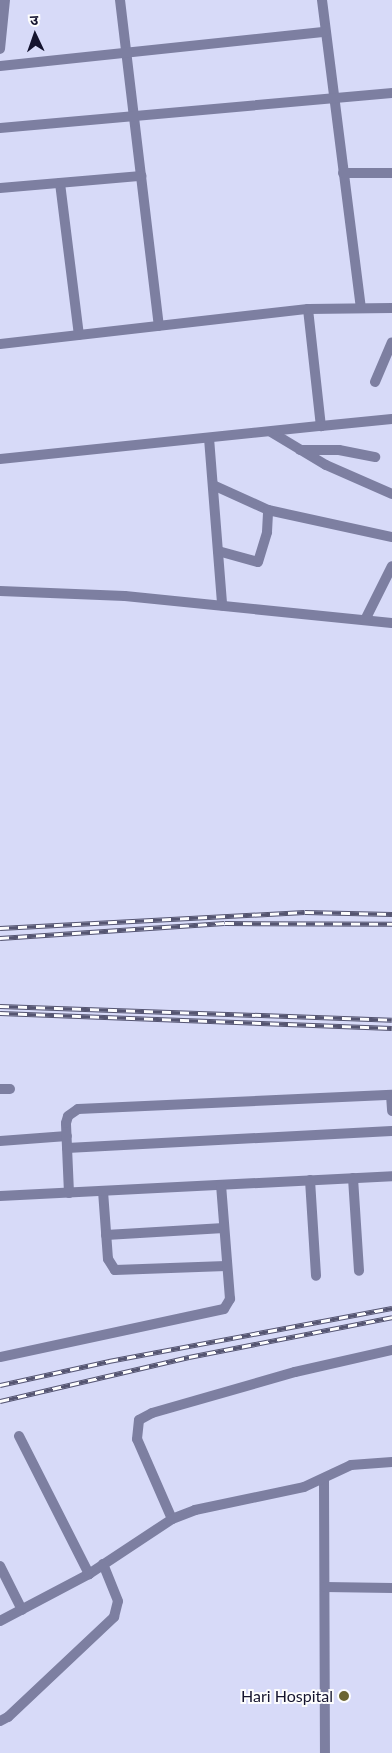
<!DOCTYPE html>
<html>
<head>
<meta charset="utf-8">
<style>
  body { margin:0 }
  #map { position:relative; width:392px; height:1753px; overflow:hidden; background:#d7daf8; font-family:Lato,"Noto Sans Devanagari",sans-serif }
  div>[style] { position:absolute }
  .minor>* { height:10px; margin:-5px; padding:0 5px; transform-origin:5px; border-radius:5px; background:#7d7fa1 }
  .rail>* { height:5px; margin-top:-2.5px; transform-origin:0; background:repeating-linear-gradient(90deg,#fdfdfd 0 9px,#555571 0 18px); box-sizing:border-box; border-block:1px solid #555571 }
  .dots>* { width:14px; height:14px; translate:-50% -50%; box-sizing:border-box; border:2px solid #fdfdfd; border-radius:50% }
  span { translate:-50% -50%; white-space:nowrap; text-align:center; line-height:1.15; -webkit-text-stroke:4px #fdfdfd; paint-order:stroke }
  .poi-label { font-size:16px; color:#15142f }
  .right { translate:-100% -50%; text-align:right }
  .north { position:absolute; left:10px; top:10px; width:50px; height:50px; -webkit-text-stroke:4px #fdfdfd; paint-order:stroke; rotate:357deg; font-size:14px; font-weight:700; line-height:20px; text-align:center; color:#15142f }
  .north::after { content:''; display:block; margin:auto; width:18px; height:22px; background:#15142f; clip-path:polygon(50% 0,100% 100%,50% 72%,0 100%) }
</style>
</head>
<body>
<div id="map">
  <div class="minor">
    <i style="left:120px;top:0;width:328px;rotate:83.2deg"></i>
    <i style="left:322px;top:0;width:309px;rotate:82.8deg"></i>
    <i style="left:0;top:49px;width:49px;rotate:-84.2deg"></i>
    <i style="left:0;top:66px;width:327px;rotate:-6deg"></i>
    <i style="left:0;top:128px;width:394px;rotate:-5.1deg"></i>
    <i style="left:343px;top:173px;width:49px"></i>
    <i style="left:60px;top:183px;width:153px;rotate:82.9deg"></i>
    <i style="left:0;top:188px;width:142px;rotate:-4.9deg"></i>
    <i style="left:308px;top:309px;width:118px;rotate:83.7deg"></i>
    <i style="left:321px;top:426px;width:71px;rotate:-5.6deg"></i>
    <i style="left:0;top:344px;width:310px;rotate:-6.5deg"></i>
    <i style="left:308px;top:309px;width:84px;rotate:-0.7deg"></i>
    <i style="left:375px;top:382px;width:43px;rotate:-67deg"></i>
    <i style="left:271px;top:432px;width:64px;rotate:31deg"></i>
    <i style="left:326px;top:465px;width:72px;rotate:23.7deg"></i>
    <i style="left:209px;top:438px;width:168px;rotate:85.5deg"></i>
    <i style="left:300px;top:450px;width:39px"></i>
    <i style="left:339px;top:450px;width:37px;rotate:11deg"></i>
    <i style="left:0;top:459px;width:323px;rotate:-5.9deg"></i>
    <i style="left:213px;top:485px;width:60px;rotate:24.4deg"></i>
    <i style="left:268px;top:510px;width:127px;rotate:12.3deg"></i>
    <i style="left:218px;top:551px;width:41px;rotate:15.4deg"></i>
    <i style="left:258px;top:562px;width:31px;rotate:-73deg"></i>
    <i style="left:267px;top:532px;width:22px;rotate:-87deg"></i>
    <i style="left:0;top:591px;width:125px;rotate:2.3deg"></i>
    <i style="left:125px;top:596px;width:268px;rotate:5.8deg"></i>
    <i style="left:365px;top:620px;width:60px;rotate:-63.4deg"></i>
    <i style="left:0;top:1089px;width:10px"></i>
    <i style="left:391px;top:1095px;width:16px;rotate:86deg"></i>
    <i style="left:0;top:1141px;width:67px;rotate:-4.3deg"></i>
    <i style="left:67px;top:1148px;width:325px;rotate:-3deg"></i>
    <i style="left:353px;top:1178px;width:93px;rotate:86.3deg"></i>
    <i style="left:310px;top:1180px;width:96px;rotate:86.4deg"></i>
    <i style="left:103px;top:1191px;width:68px;rotate:85.8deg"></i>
    <i style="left:108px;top:1259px;width:13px;rotate:58deg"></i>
    <i style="left:115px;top:1270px;width:111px;rotate:-2.1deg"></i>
    <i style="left:69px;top:1193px;width:70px;rotate:-92.5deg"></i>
    <i style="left:66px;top:1123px;width:7px;rotate:-74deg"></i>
    <i style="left:68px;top:1116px;width:12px;rotate:-35deg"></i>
    <i style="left:78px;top:1109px;width:314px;rotate:-2.6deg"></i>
    <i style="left:0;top:1196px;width:393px;rotate:-2.9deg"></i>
    <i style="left:106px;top:1235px;width:118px;rotate:-3.4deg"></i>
    <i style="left:0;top:1357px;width:229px;rotate:-12.1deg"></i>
    <i style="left:224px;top:1309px;width:12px;rotate:-59deg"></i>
    <i style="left:230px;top:1299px;width:114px;rotate:-94.5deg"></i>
    <i style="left:19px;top:1436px;width:155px;rotate:63.1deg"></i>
    <i style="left:324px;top:1480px;width:273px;rotate:89.8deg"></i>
    <i style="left:172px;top:1519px;width:87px;rotate:-113.6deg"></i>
    <i style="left:137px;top:1439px;width:19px;rotate:-84deg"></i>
    <i style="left:139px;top:1420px;width:15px;rotate:-28deg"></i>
    <i style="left:152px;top:1413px;width:149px;rotate:-16deg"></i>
    <i style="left:295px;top:1372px;width:99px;rotate:-12.8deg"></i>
    <i style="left:0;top:1566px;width:49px;rotate:63.4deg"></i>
    <i style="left:325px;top:1587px;width:67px;rotate:0.9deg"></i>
    <i style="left:0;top:1621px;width:101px;rotate:-27.8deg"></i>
    <i style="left:89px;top:1574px;width:100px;rotate:-33.5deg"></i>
    <i style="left:172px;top:1519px;width:25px;rotate:-21deg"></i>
    <i style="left:195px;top:1510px;width:111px;rotate:-11.9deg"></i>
    <i style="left:304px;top:1487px;width:52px;rotate:-25.1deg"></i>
    <i style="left:351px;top:1465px;width:41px;rotate:-4.2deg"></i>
    <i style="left:0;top:1721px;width:9px;rotate:-27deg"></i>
    <i style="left:8px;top:1717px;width:146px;rotate:-43.3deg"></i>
    <i style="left:114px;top:1617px;width:16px;rotate:-76deg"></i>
    <i style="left:118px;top:1601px;width:40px;rotate:-112deg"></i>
  </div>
  <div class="rail">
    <i style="left:0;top:928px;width:305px;rotate:-3deg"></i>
    <i style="left:305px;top:912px;width:87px;rotate:1.3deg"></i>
    <i style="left:0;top:938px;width:225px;rotate:-3.8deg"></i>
    <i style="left:225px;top:923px;width:167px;rotate:0.3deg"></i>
    <i style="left:0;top:1006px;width:392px;rotate:2deg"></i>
    <i style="left:0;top:1013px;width:392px;rotate:2.2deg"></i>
    <i style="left:0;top:1385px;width:112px;rotate:-12.4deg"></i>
    <i style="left:109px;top:1361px;width:288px;rotate:-10.6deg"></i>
    <i style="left:0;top:1401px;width:194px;rotate:-13.1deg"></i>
    <i style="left:189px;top:1357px;width:207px;rotate:-11.1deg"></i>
  </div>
  <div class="dots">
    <i style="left:344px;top:1696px;background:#6c6531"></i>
  </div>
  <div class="poi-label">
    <span class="right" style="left:333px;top:1696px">Hari Hospital</span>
  </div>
  <div class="north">उ</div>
</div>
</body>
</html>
